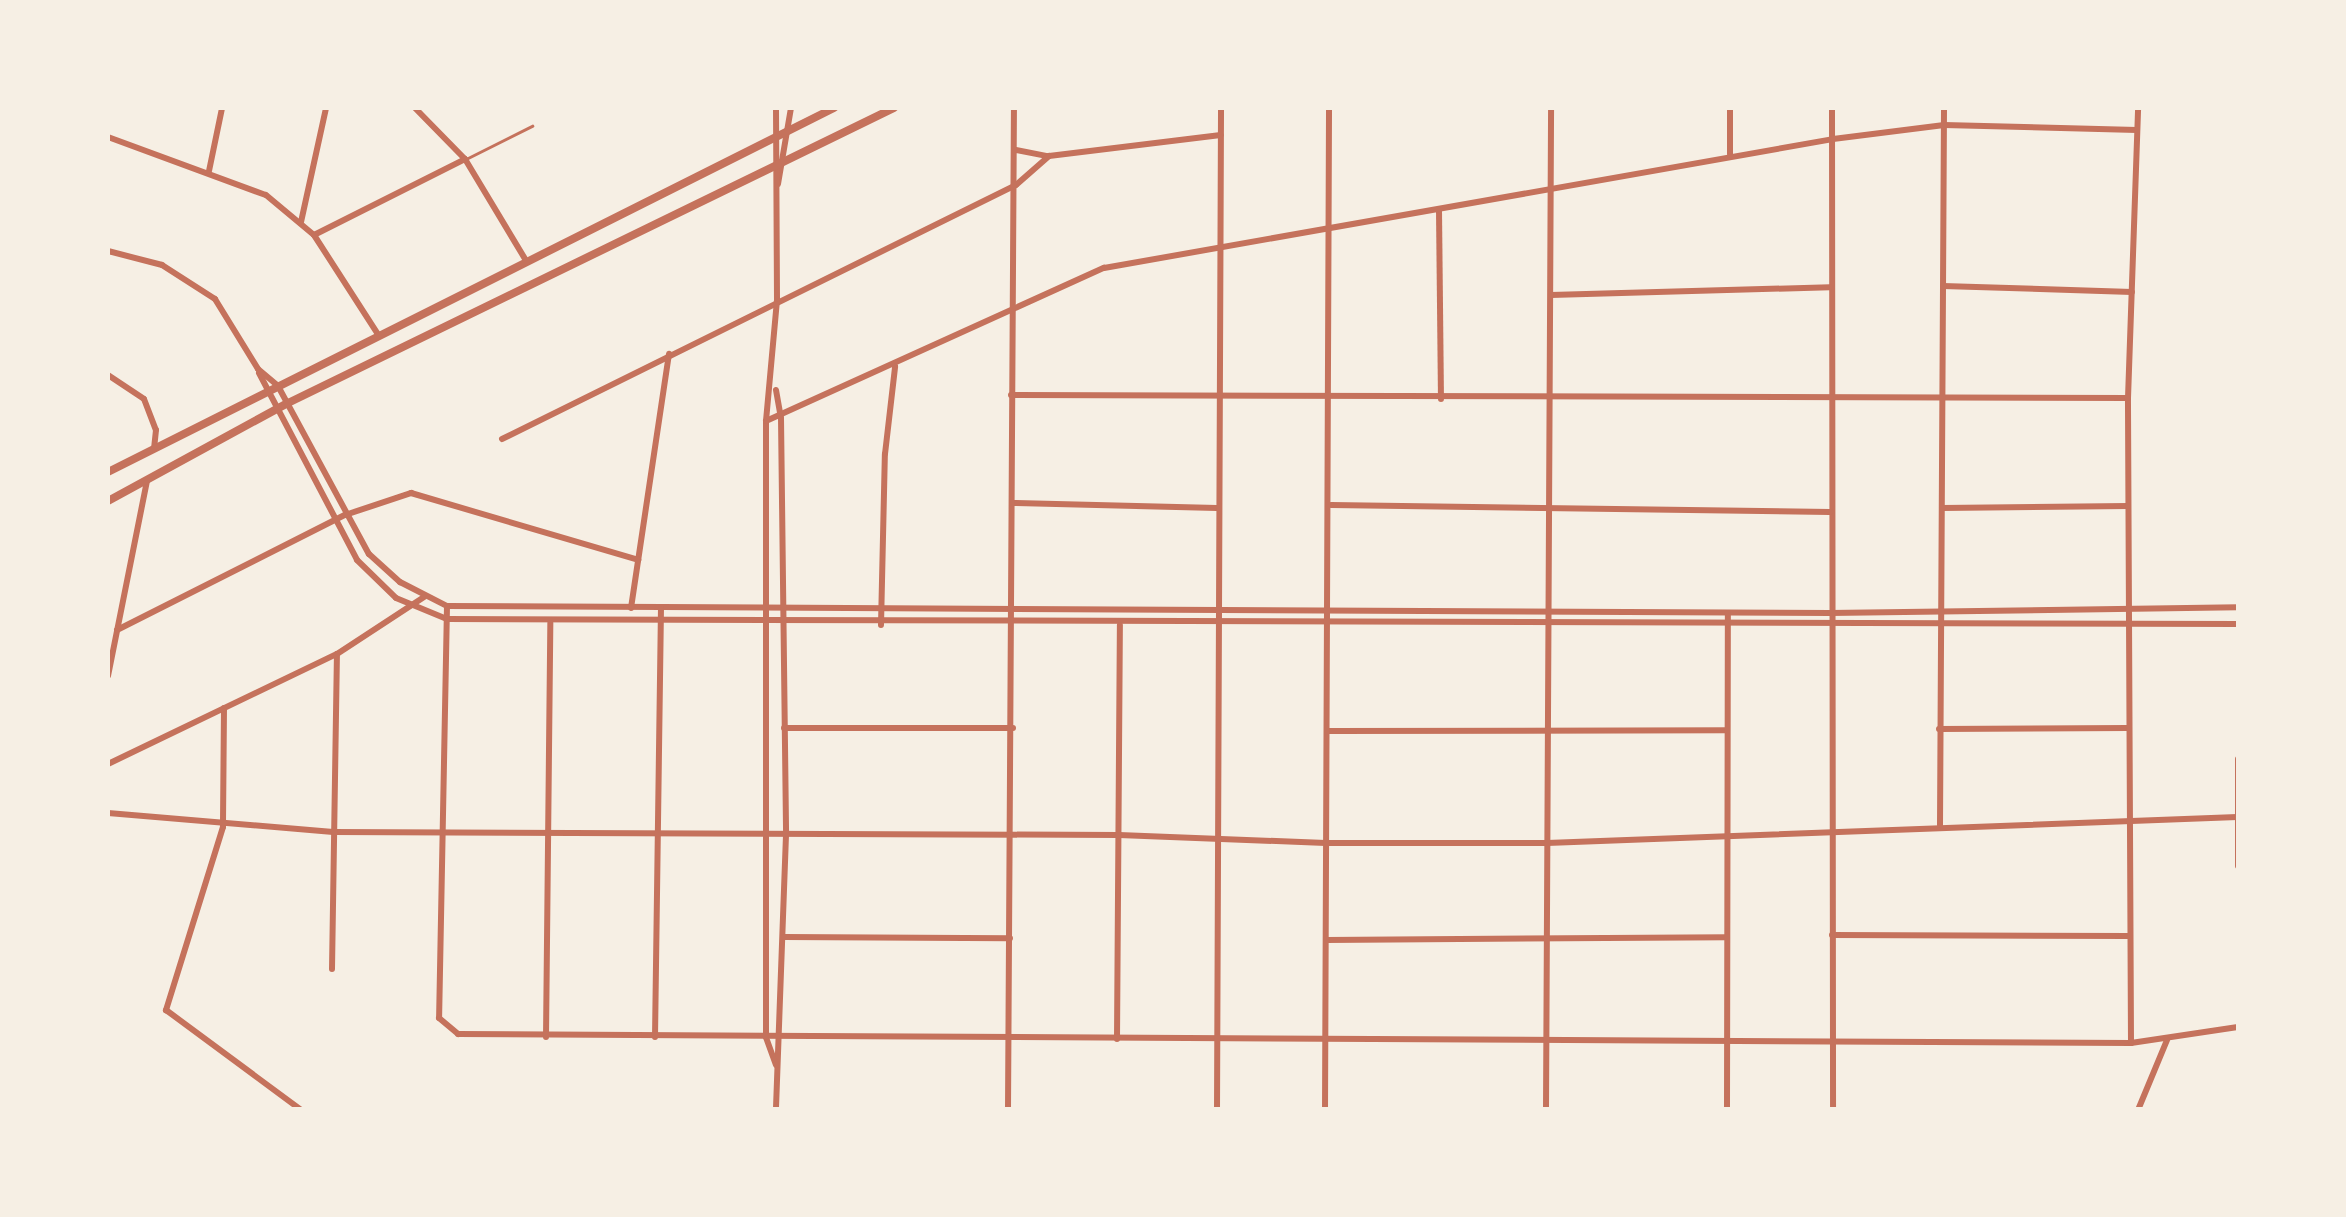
<!DOCTYPE html>
<html>
<head>
<meta charset="utf-8">
<style>
  body { margin:0 }
  #map { position:relative; width:2346px; height:1217px; overflow:hidden; background:#f6efe4; font-family:"Fira Sans",sans-serif }
  div>[style] { position:absolute }
  .service>* { height:2.5px; margin:-1.25px; padding:0 1.25px; transform-origin:1.25px; border-radius:1.25px; background:#c5725c }
  .minor>* { height:6px; margin:-3px; padding:0 3px; transform-origin:3px; border-radius:3px; background:#c5725c }
  .tertiary>* { height:8px; margin:-4px; padding:0 4px; transform-origin:4px; border-radius:4px; background:#c5725c }
  span { translate:-50% -50%; white-space:nowrap; text-align:center; line-height:1.15; -webkit-text-stroke:10px #f6efe4; paint-order:stroke }
  .frame { position:absolute; inset:0; border:110px solid #f6efe4; pointer-events:none }
</style>
</head>
<body>
<div id="map">
  <div class="service">
    <i style="left:466px;top:159px;width:74px;rotate:-26.6deg"></i>
  </div>
  <div class="minor">
    <i style="left:415px;top:108px;width:71px;rotate:45.6deg"></i>
    <i style="left:465px;top:159px;width:120px;rotate:59deg"></i>
    <i style="left:1832px;top:108px;width:1002px;rotate:89.94deg"></i>
    <i style="left:108px;top:137px;width:168px;rotate:20.2deg"></i>
    <i style="left:266px;top:195px;width:62px;rotate:39.8deg"></i>
    <i style="left:314px;top:235px;width:120px;rotate:57.2deg"></i>
    <i style="left:1016px;top:150px;width:32px;rotate:11deg"></i>
    <i style="left:1730px;top:154px;width:46px;rotate:-90deg"></i>
    <i style="left:209px;top:171px;width:64px;rotate:-78.3deg"></i>
    <i style="left:778px;top:184px;width:77px;rotate:-80.3deg"></i>
    <i style="left:1439px;top:210px;width:189px;rotate:89.4deg"></i>
    <i style="left:301px;top:222px;width:117px;rotate:-77.6deg"></i>
    <i style="left:314px;top:235px;width:169px;rotate:-26.7deg"></i>
    <i style="left:108px;top:251px;width:56px;rotate:14.5deg"></i>
    <i style="left:162px;top:265px;width:63px;rotate:32.7deg"></i>
    <i style="left:215px;top:299px;width:82px;rotate:58.4deg"></i>
    <i style="left:258px;top:369px;width:26px;rotate:40deg"></i>
    <i style="left:278px;top:386px;width:191px;rotate:61.6deg"></i>
    <i style="left:369px;top:554px;width:42px;rotate:42.1deg"></i>
    <i style="left:400px;top:582px;width:53px;rotate:27.1deg"></i>
    <i style="left:447px;top:606px;width:1383px;rotate:0.29deg"></i>
    <i style="left:1830px;top:613px;width:408px;rotate:-0.8deg"></i>
    <i style="left:1943px;top:286px;width:189px;rotate:1.8deg"></i>
    <i style="left:1551px;top:295px;width:279px;rotate:-1.6deg"></i>
    <i style="left:259px;top:373px;width:211px;rotate:62.3deg"></i>
    <i style="left:357px;top:560px;width:54px;rotate:44.3deg"></i>
    <i style="left:396px;top:598px;width:55px;rotate:22.4deg"></i>
    <i style="left:447px;top:619px;width:1791px;rotate:0.16deg"></i>
    <i style="left:108px;top:375px;width:43px;rotate:33.7deg"></i>
    <i style="left:144px;top:399px;width:33px;rotate:69deg"></i>
    <i style="left:156px;top:430px;width:19px;rotate:96deg"></i>
    <i style="left:776px;top:390px;width:28px;rotate:80deg"></i>
    <i style="left:781px;top:418px;width:417px;rotate:89.3deg"></i>
    <i style="left:786px;top:835px;width:275px;rotate:92.1deg"></i>
    <i style="left:1011px;top:395px;width:1117px;rotate:0.15deg"></i>
    <i style="left:766px;top:421px;width:371px;rotate:-24.4deg"></i>
    <i style="left:1104px;top:268px;width:740px;rotate:-10.03deg"></i>
    <i style="left:1833px;top:139px;width:112px;rotate:-7.2deg"></i>
    <i style="left:1944px;top:125px;width:193px;rotate:1.5deg"></i>
    <i style="left:502px;top:439px;width:573px;rotate:-26.3deg"></i>
    <i style="left:1016px;top:185px;width:44px;rotate:-41.3deg"></i>
    <i style="left:1049px;top:156px;width:173px;rotate:-7deg"></i>
    <i style="left:1013px;top:503px;width:204px;rotate:1.4deg"></i>
    <i style="left:1331px;top:505px;width:499px;rotate:0.8deg"></i>
    <i style="left:1942px;top:508px;width:186px;rotate:-0.6deg"></i>
    <i style="left:447px;top:606px;width:412px;rotate:91.1deg"></i>
    <i style="left:439px;top:1018px;width:25px;rotate:40deg"></i>
    <i style="left:458px;top:1034px;width:1673px;rotate:0.31deg"></i>
    <i style="left:2131px;top:1043px;width:108px;rotate:-8.5deg"></i>
    <i style="left:631px;top:608px;width:257px;rotate:-81.5deg"></i>
    <i style="left:881px;top:625px;width:171px;rotate:-88.7deg"></i>
    <i style="left:885px;top:454px;width:88px;rotate:-83.4deg"></i>
    <i style="left:117px;top:630px;width:255px;rotate:-26.8deg"></i>
    <i style="left:345px;top:515px;width:70px;rotate:-18.4deg"></i>
    <i style="left:411px;top:493px;width:237px;rotate:16.4deg"></i>
    <i style="left:108px;top:676px;width:199px;rotate:-78.7deg"></i>
    <i style="left:224px;top:708px;width:119px;rotate:90.5deg"></i>
    <i style="left:223px;top:827px;width:192px;rotate:107.3deg"></i>
    <i style="left:166px;top:1010px;width:168px;rotate:36.5deg"></i>
    <i style="left:784px;top:728px;width:229px"></i>
    <i style="left:1939px;top:729px;width:189px;rotate:-0.3deg"></i>
    <i style="left:1329px;top:731px;width:398px;rotate:-0.1deg"></i>
    <i style="left:2238px;top:759px;width:107px;rotate:90deg"></i>
    <i style="left:108px;top:764px;width:254px;rotate:-25.7deg"></i>
    <i style="left:337px;top:654px;width:104px;rotate:-33.2deg"></i>
    <i style="left:108px;top:813px;width:226px;rotate:4.8deg"></i>
    <i style="left:333px;top:832px;width:786px;rotate:0.22deg"></i>
    <i style="left:1119px;top:835px;width:207px;rotate:2.2deg"></i>
    <i style="left:1326px;top:843px;width:221px"></i>
    <i style="left:1547px;top:843px;width:691px;rotate:-2.15deg"></i>
    <i style="left:1940px;top:825px;width:717px;rotate:-89.68deg"></i>
    <i style="left:1832px;top:935px;width:297px;rotate:0.2deg"></i>
    <i style="left:784px;top:937px;width:226px;rotate:0.3deg"></i>
    <i style="left:1326px;top:940px;width:401px;rotate:-0.4deg"></i>
    <i style="left:332px;top:969px;width:315px;rotate:-89.1deg"></i>
    <i style="left:546px;top:1037px;width:414px;rotate:-89.4deg"></i>
    <i style="left:655px;top:1037px;width:428px;rotate:-89.2deg"></i>
    <i style="left:1117px;top:1039px;width:414px;rotate:-89.6deg"></i>
    <i style="left:2131px;top:1043px;width:645px;rotate:-90.27deg"></i>
    <i style="left:2128px;top:398px;width:290px;rotate:-88deg"></i>
    <i style="left:776px;top:1065px;width:30px;rotate:-110deg"></i>
    <i style="left:766px;top:1037px;width:616px;rotate:-90deg"></i>
    <i style="left:766px;top:421px;width:122px;rotate:-84.8deg"></i>
    <i style="left:777px;top:299px;width:191px;rotate:-90.3deg"></i>
    <i style="left:1008px;top:1110px;width:1002px;rotate:-89.66deg"></i>
    <i style="left:1217px;top:1110px;width:1002px;rotate:-89.77deg"></i>
    <i style="left:1325px;top:1110px;width:1002px;rotate:-89.77deg"></i>
    <i style="left:1546px;top:1110px;width:1002px;rotate:-89.71deg"></i>
    <i style="left:1727px;top:1110px;width:497px;rotate:-89.9deg"></i>
    <i style="left:2138px;top:1110px;width:76px;rotate:-67.5deg"></i>
  </div>
  <div class="tertiary">
    <i style="left:108px;top:472px;width:812px;rotate:-26.63deg"></i>
    <i style="left:108px;top:501px;width:205px;rotate:-28.6deg"></i>
    <i style="left:288px;top:403px;width:674px;rotate:-25.96deg"></i>
  </div>
  <div class="frame"></div>
</div>
</body>
</html>
